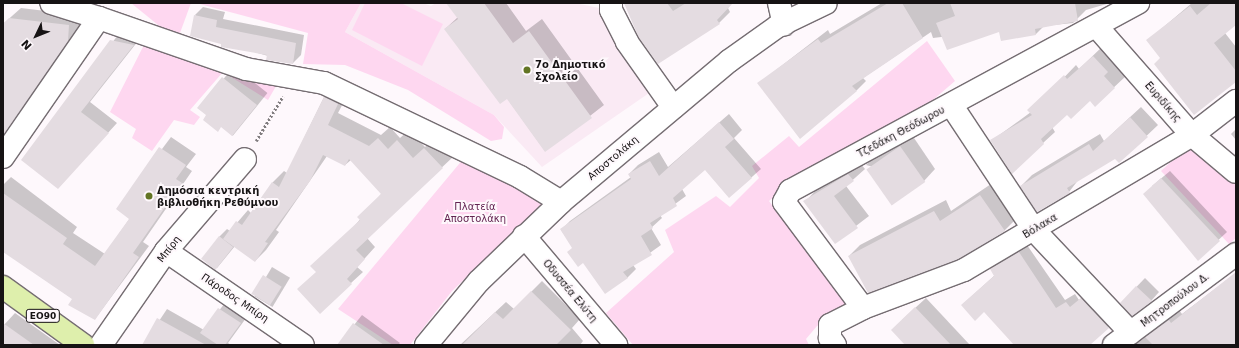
<!DOCTYPE html>
<html>
<head>
<meta charset="utf-8">
<style>
  body { margin:0 }
  #map { position:relative; width:1239px; height:348px; overflow:hidden; background:#fef8fc; font-family:"DejaVu Sans",sans-serif }
  div>[style] { position:absolute }
  .built>* { inset:0; background:#faeaf4 }
  .green>* { inset:0; background:#fed7f0 }
  .shadow>* { inset:0; background:#0003; transform-origin:0 0 }
  .building>* { inset:0; background:#e4dce1; transform-origin:0 0 }
  .path>* { height:2.5px; margin-top:-1.25px; transform-origin:0; background:repeating-linear-gradient(90deg,#827e80 0 2px,transparent 0 4px) }
  .roads { filter:drop-shadow(1px 0 #756d72) drop-shadow(-1px 0 #756d72) drop-shadow(0 1px #756d72) drop-shadow(0 -1px #756d72) }
  .minor>* { height:22px; margin:-11px; padding:0 11px; transform-origin:11px; border-radius:11px; background:#fff }
  .major>* { height:22px; margin:-11px; padding:0 11px; transform-origin:11px; border-radius:11px; background:#deefac }
  .dots>* { width:11px; height:11px; translate:-50% -50%; box-sizing:border-box; border:2px solid #fef8fc; border-radius:50% }
  span { translate:-50% -50%; white-space:nowrap; text-align:center; line-height:1.15; -webkit-text-stroke:4px #fef8fc; paint-order:stroke }
  .shield-label span { padding:1px 3px; background:#fef8fc; border:1px solid; border-radius:3px; -webkit-text-stroke-width:0 }
  .shield-label { font-size:9px; color:#161314; font-weight:700 }
  .poi-label { font-size:10px; color:#161314; font-weight:700 }
  .left { translate:0 -50%; text-align:left }
  .street-label { font-size:10px; color:#161314 }
  .park-label { font-size:10px; color:#632552 }
  .frame { position:absolute; inset:0; border:4px solid #161314; pointer-events:none }
  .north { position:absolute; left:16px; top:16px; width:40px; height:40px; -webkit-text-stroke:3px #fef8fc; paint-order:stroke; rotate:227deg; font-size:11px; font-weight:700; line-height:16px; text-align:center; color:#161314 }
  .north::after { content:''; display:block; margin:auto; width:14px; height:18px; background:#161314; clip-path:polygon(50% 0,100% 100%,50% 72%,0 100%) }
</style>
</head>
<body>
<div id="map">
  <div class="built">
    <i style="clip-path:polygon(361px 3px,423px 3px,431px 6px,436px 3px,575px 3px,604px 9px,652px 91px,542px 167px,494px 115px,345px 32px)"></i>
  </div>
  <div class="green">
    <i style="clip-path:polygon(131px 3px,191px 3px,180px 33px,163px 29px)"></i>
    <i style="clip-path:polygon(196px 3px,361px 3px,345px 32px,494px 115px,504px 127px,502px 139px,491px 141px,408px 90px,345px 65px,303px 64px,308px 33px)"></i>
    <i style="clip-path:polygon(365px 3px,401px 3px,443px 24px,422px 66px,352px 30px)"></i>
    <i style="clip-path:polygon(147px 39px,279px 81px,268px 100px,223px 72px,190px 110px,200px 117px,194px 125px,174px 120px,152px 151px,132px 138px,136px 129px,110px 112px)"></i>
    <i style="clip-path:polygon(927px 41px,955px 81px,912px 118px,795px 178px,769px 201px,848px 307px,817px 326px,806px 339px,809px 345px,633px 345px,606px 313px,674px 252px,665px 230px,716px 196px,730px 207px,759px 178px,752px 166px,789px 136px,799px 147px)"></i>
    <i style="clip-path:polygon(1189px 145px,1236px 185px,1236px 238px,1229px 244px,1161px 171px)"></i>
    <i style="clip-path:polygon(464px 158px,547px 200px,452px 291px,410px 345px,393px 345px,338px 309px)"></i>
  </div>
  <div class="shadow">
    <i style="clip-path:polygon(448px 3px,506px 3px,526px 31px,542px 19px,604px 105px,545px 151px,507px 98px,445px 29px,458px 17px)"></i>
    <i style="clip-path:polygon(624px 3px,732px 3px,728px 8px,730px 12px,719px 23px,658px 62px)"></i>
    <i style="clip-path:polygon(882px 3px,1110px 3px,1086px 10px,1073px 23px,1044px 26px,1036px 34px,1001px 40px,1000px 30px,933px 38px,931px 32px,863px 78px,866px 81px,857px 90px,800px 138px,759px 83px,828px 30px,830px 34px)"></i>
    <i style="clip-path:polygon(1192px 3px,1236px 3px,1236px 23px,1225px 33px,1236px 47px,1236px 80px,1161px 57px,1148px 40px)"></i>
    <i style="clip-path:polygon(203px 7px,225px 12px,223px 19px,304px 35px,301px 55px,293px 63px,222px 43px,195px 15px)"></i>
    <i style="clip-path:polygon(21px 8px,79px 15px,79px 29px,3px 134px,3px 24px)"></i>
    <i style="clip-path:polygon(121px 31px,142px 36px,90px 102px,117px 123px,58px 188px,23px 160px)"></i>
    <i style="clip-path:polygon(1104px 45px,1119px 60px,1114px 64px,1126px 76px,1095px 105px,1090px 99px,1067px 113px,1052px 127px,1055px 132px,1043px 143px,991px 141px,1031px 112px,1076px 65px,1079px 69px)"></i>
    <i style="left:234px;top:66px;width:43px;height:55px;rotate:39deg"></i>
    <i style="clip-path:polygon(336px 86px,349px 92px,338px 113px,381px 135px,390px 127px,400px 138px,409px 130px,425px 147px,436px 137px,454px 156px,367px 238px,375px 247px,357px 267px,363px 272px,351px 283px,316px 272px,382px 193px,351px 160px,345px 165px,327px 156px,276px 230px,279px 232px,266px 250px,255px 261px,235px 246px,217px 268px,219px 237px,227px 229px,230px 231px,248px 210px,251px 213px,273px 182px,284px 171px,287px 173px,324px 97px)"></i>
    <i style="clip-path:polygon(1141px 107px,1158px 125px,1119px 162px,1115px 158px,1079px 179px,1069px 192px,1021px 186px,1032px 175px,1100px 134px,1104px 141px)"></i>
    <i style="clip-path:polygon(729px 114px,742px 130px,734px 138px,761px 169px,729px 197px,705px 169px,682px 189px,686px 196px,660px 215px,662px 218px,651px 228px,661px 245px,633px 265px,636px 269px,627px 278px,573px 247px,561px 230px,570px 221px,631px 177px,629px 174px,638px 165px,659px 152px,668px 167px)"></i>
    <i style="clip-path:polygon(1236px 129px,1236px 140px,1231px 134px)"></i>
    <i style="clip-path:polygon(912px 135px,935px 169px,924px 181px,866px 165px,877px 154px)"></i>
    <i style="clip-path:polygon(171px 137px,196px 154px,186px 167px,192px 171px,143px 242px,149px 246px,95px 319px,73px 299px,3px 251px,3px 185px,11px 177px,77px 227px,73px 233px,105px 254px,130px 218px,117px 209px)"></i>
    <i style="clip-path:polygon(860px 163px,865px 169px,846px 186px,869px 216px,835px 242px,805px 202px,816px 190px)"></i>
    <i style="clip-path:polygon(1170px 171px,1227px 232px,1198px 259px,1152px 186px)"></i>
    <i style="clip-path:polygon(991px 184px,1015px 220px,1004px 231px,849px 256px,860px 245px,946px 200px,951px 211px)"></i>
    <i style="clip-path:polygon(1027px 245px,1065px 300px,1075px 294px,1079px 300px,1090px 291px,1116px 319px,1088px 345px,1015px 345px,984px 311px,962px 305px,995px 275px,991px 269px,999px 261px)"></i>
    <i style="left:272px;top:267px;width:21px;height:34px;rotate:31deg"></i>
    <i style="clip-path:polygon(1236px 273px,1236px 345px,1135px 345px,1179px 310px,1182px 314px)"></i>
    <i style="clip-path:polygon(1145px 278px,1159px 292px,1151px 301px,1121px 303px)"></i>
    <i style="clip-path:polygon(542px 281px,580px 319px,572px 328px,583px 341px,580px 345px,460px 345px,506px 302px,514px 309px)"></i>
    <i style="clip-path:polygon(926px 298px,970px 345px,906px 345px,902px 320px)"></i>
    <i style="clip-path:polygon(228px 299px,249px 314px,228px 343px,231px 345px,143px 345px,167px 309px,204px 330px)"></i>
    <i style="clip-path:polygon(15px 313px,60px 345px,3px 345px,3px 326px)"></i>
    <i style="clip-path:polygon(362px 315px,400px 343px,398px 345px,338px 345px)"></i>
  </div>
  <div class="building">
    <i style="clip-path:polygon(446px 3px,484px 3px,513px 43px,529px 31px,592px 118px,545px 152px,507px 99px,500px 104px,444px 29px,458px 19px)"></i>
    <i style="clip-path:polygon(624px 3px,667px 3px,673px 11px,686px 3px,733px 3px,717px 20px,720px 24px,658px 64px,638px 36px)"></i>
    <i style="clip-path:polygon(888px 3px,902px 3px,923px 38px,852px 86px,857px 91px,800px 139px,757px 83px,818px 39px,821px 43px)"></i>
    <i style="clip-path:polygon(950px 3px,1075px 3px,1078px 21px,1035px 29px,1036px 35px,1001px 41px,999px 32px,947px 50px,936px 23px,955px 16px)"></i>
    <i style="clip-path:polygon(1211px 3px,1236px 3px,1236px 25px,1214px 43px,1236px 71px,1236px 82px,1194px 115px,1154px 64px,1160px 58px,1146px 40px,1190px 6px,1197px 15px)"></i>
    <i style="clip-path:polygon(194px 15px,217px 20px,216px 27px,296px 43px,293px 64px,266px 60px,267px 55px,221px 47px,221px 44px,190px 36px)"></i>
    <i style="clip-path:polygon(9px 18px,69px 25px,68px 41px,3px 135px,3px 24px)"></i>
    <i style="clip-path:polygon(110px 40px,134px 45px,81px 112px,109px 133px,58px 189px,21px 160px)"></i>
    <i style="clip-path:polygon(1093px 56px,1108px 72px,1104px 76px,1115px 88px,1095px 107px,1090px 101px,1071px 119px,1067px 115px,1041px 139px,1044px 144px,1012px 174px,990px 140px,1032px 115px,1027px 110px,1064px 75px,1067px 79px)"></i>
    <i style="clip-path:polygon(222px 77px,257px 105px,232px 136px,221px 127px,218px 132px,203px 120px,206px 115px,197px 108px)"></i>
    <i style="clip-path:polygon(324px 97px,338px 104px,328px 125px,369px 146px,378px 138px,388px 149px,397px 140px,413px 158px,424px 148px,443px 168px,356px 250px,365px 259px,347px 279px,352px 284px,320px 314px,297px 289px,316px 272px,310px 266px,360px 220px,357px 217px,381px 194px,349px 159px,345px 166px,323px 155px,310px 181px,265px 242px,268px 243px,255px 262px,223px 239px,236px 221px,242px 225px,272px 182px,279px 187px)"></i>
    <i style="clip-path:polygon(1130px 117px,1148px 137px,1119px 163px,1115px 159px,1067px 188px,1070px 193px,1037px 212px,1020px 186px,1089px 144px,1093px 151px)"></i>
    <i style="clip-path:polygon(719px 122px,734px 139px,725px 147px,752px 178px,729px 198px,705px 170px,673px 198px,677px 206px,650px 223px,653px 228px,641px 236px,652px 255px,623px 272px,628px 278px,605px 294px,583px 263px,578px 267px,567px 252px,572px 248px,560px 229px,631px 179px,628px 174px,650px 161px,659px 176px)"></i>
    <i style="left:900px;top:146px;width:44px;height:41px;rotate:55deg"></i>
    <i style="clip-path:polygon(159px 147px,186px 165px,176px 179px,182px 183px,133px 253px,139px 257px,95px 320px,68px 305px,72px 299px,3px 252px,3px 193px,67px 238px,63px 244px,95px 266px,129px 219px,116px 209px)"></i>
    <i style="clip-path:polygon(848px 174px,854px 181px,834px 196px,858px 228px,835px 244px,803px 201px)"></i>
    <i style="clip-path:polygon(1161px 178px,1220px 241px,1198px 261px,1143px 194px)"></i>
    <i style="clip-path:polygon(980px 195px,1005px 231px,959px 259px,868px 293px,848px 256px,934px 211px,940px 221px)"></i>
    <i style="left:219px;top:236px;width:18px;height:29px;rotate:38deg"></i>
    <i style="clip-path:polygon(1019px 252px,1056px 308px,1066px 302px,1070px 307px,1081px 298px,1109px 328px,1090px 345px,1014px 345px,984px 312px,975px 321px,961px 305px,994px 276px,990px 269px)"></i>
    <i style="clip-path:polygon(1236px 272px,1236px 345px,1153px 345px,1145px 337px,1169px 320px,1171px 323px)"></i>
    <i style="left:263px;top:275px;width:22px;height:22px;rotate:32deg"></i>
    <i style="clip-path:polygon(1136px 286px,1152px 301px,1132px 316px,1120px 303px)"></i>
    <i style="clip-path:polygon(531px 291px,571px 330px,556px 345px,462px 345px,495px 312px,503px 319px)"></i>
    <i style="clip-path:polygon(915px 307px,951px 345px,905px 345px,891px 330px)"></i>
    <i style="clip-path:polygon(218px 308px,241px 323px,225px 345px,218px 345px,200px 333px)"></i>
    <i style="clip-path:polygon(157px 318px,206px 345px,142px 345px)"></i>
    <i style="clip-path:polygon(3px 323px,34px 345px,3px 345px)"></i>
    <i style="clip-path:polygon(353px 323px,384px 345px,337px 345px)"></i>
  </div>
  <div class="path">
    <i style="left:256px;top:141px;width:52px;rotate:-59deg"></i>
  </div>
  <div class="roads">
    <div class="minor">
      <i style="left:611px;top:3px;width:7px;rotate:90deg"></i>
      <i style="left:611px;top:10px;width:36px;rotate:63deg"></i>
      <i style="left:627px;top:42px;width:80px;rotate:54.7deg"></i>
      <i style="left:779px;top:3px;width:22px;rotate:77deg"></i>
      <i style="left:99px;top:18px;width:156px;rotate:19.1deg"></i>
      <i style="left:246px;top:69px;width:79px;rotate:10.2deg"></i>
      <i style="left:324px;top:83px;width:217px;rotate:25.6deg"></i>
      <i style="left:520px;top:177px;width:48px;rotate:31.4deg"></i>
      <i style="left:1097px;top:27px;width:144px;rotate:48.7deg"></i>
      <i style="left:1192px;top:135px;width:57px;rotate:40.1deg"></i>
      <i style="left:952px;top:106px;width:149px;rotate:56.5deg"></i>
      <i style="left:1034px;top:230px;width:141px;rotate:46.7deg"></i>
      <i style="left:3px;top:157px;width:169px;rotate:-55.4deg"></i>
      <i style="left:99px;top:18px;width:50px;rotate:-162.6deg"></i>
      <i style="left:524px;top:236px;width:143px;rotate:49.8deg"></i>
      <i style="left:166px;top:251px;width:166px;rotate:34.5deg"></i>
      <i style="left:863px;top:308px;width:132px;rotate:-126.7deg"></i>
      <i style="left:784px;top:202px;width:13px;rotate:-61deg"></i>
      <i style="left:790px;top:191px;width:396px;rotate:-28.4deg"></i>
      <i style="left:101px;top:345px;width:114px;rotate:-55.3deg"></i>
      <i style="left:166px;top:251px;width:121px;rotate:-49.3deg"></i>
      <i style="left:426px;top:345px;width:83px;rotate:-50.4deg"></i>
      <i style="left:479px;top:281px;width:114px;rotate:-43.9deg"></i>
      <i style="left:561px;top:202px;width:219px;rotate:-40deg"></i>
      <i style="left:729px;top:61px;width:60px;rotate:-35.5deg"></i>
      <i style="left:778px;top:26px;width:53px;rotate:-25.6deg"></i>
      <i style="left:835px;top:345px;width:9px;rotate:-126deg"></i>
      <i style="left:830px;top:338px;width:13px;rotate:-90deg"></i>
      <i style="left:830px;top:325px;width:37px;rotate:-27deg"></i>
      <i style="left:863px;top:308px;width:108px;rotate:-20.6deg"></i>
      <i style="left:964px;top:270px;width:265px;rotate:-30.6deg"></i>
      <i style="left:1192px;top:135px;width:56px;rotate:-37.7deg"></i>
      <i style="left:1114px;top:345px;width:152px;rotate:-36.7deg"></i>
    </div>
    <div class="major">
      <i style="left:3px;top:287px;width:99px;rotate:35.9deg"></i>
    </div>
  </div>
  <div class="dots">
    <i style="left:527px;top:70px;background:#627524"></i>
    <i style="left:149px;top:196px;background:#627524"></i>
  </div>
  <div class="shield-label">
    <span style="left:43px;top:316px">ΕΟ90</span>
  </div>
  <div class="poi-label">
    <span class="left" style="left:535px;top:70px">7ο Δημοτικό<br>Σχολείο</span>
    <span class="left" style="left:157px;top:196px">Δημόσια κεντρική<br>βιβλιοθήκη Ρεθύμνου</span>
  </div>
  <div class="street-label">
    <span style="left:1163px;top:102px;rotate:49deg">Ευριδίκης</span>
    <span style="left:901px;top:132px;rotate:-28deg">Τζεδάκη Θεόδωρου</span>
    <span style="left:613px;top:158px;rotate:-40deg">Αποστολάκη</span>
    <span style="left:1040px;top:226px;rotate:-31deg">Βόλακα</span>
    <span style="left:169px;top:249px;rotate:-52deg">Μπίρη</span>
    <span style="left:570px;top:291px;rotate:50deg">Οδυσσέα Ελύτη</span>
    <span style="left:235px;top:298px;rotate:34deg">Πάροδος Μπίρη</span>
    <span style="left:1175px;top:300px;rotate:-37deg">Μητροπούλου Δ.</span>
  </div>
  <div class="park-label">
    <span style="left:475px;top:212px">Πλατεία<br>Αποστολάκη</span>
  </div>
  <div class="frame"></div>
  <div class="north">N</div>
</div>
</body>
</html>
